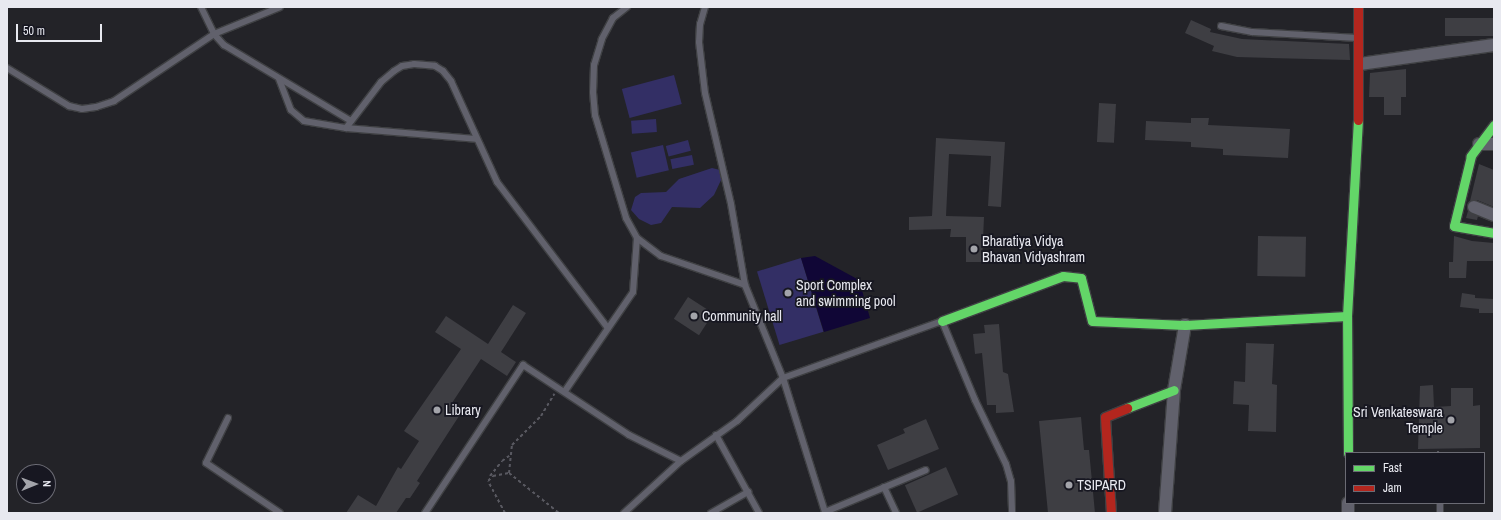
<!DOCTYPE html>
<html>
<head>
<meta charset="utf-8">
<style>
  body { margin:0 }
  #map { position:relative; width:1501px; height:520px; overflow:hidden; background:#232328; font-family:"Archivo Narrow",sans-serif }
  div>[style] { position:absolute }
  .green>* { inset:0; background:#332f65; transform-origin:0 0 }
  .water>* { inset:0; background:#100636 }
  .building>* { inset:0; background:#3e3e43; transform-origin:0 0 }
  .path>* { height:2px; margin-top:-1px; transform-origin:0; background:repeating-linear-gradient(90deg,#595961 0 3px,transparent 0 6px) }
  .roads { filter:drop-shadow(1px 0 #3f4043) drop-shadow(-1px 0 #3f4043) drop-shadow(0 1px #3f4043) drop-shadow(0 -1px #3f4043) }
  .lane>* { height:6px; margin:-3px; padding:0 3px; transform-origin:3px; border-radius:3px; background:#61616c }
  .street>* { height:12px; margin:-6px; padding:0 6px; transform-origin:6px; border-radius:6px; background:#61616c }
  .fast>* { height:9px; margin:-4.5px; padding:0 4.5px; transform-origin:4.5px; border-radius:4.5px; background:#63d668 }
  .jam>* { height:9px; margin:-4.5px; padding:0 4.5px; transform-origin:4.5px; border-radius:4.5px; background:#b3261e }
  .dots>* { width:11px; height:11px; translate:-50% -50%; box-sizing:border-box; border:2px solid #171721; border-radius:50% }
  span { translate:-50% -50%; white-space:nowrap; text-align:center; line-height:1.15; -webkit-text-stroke:3.5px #171721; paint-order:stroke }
  .poi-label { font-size:14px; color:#e8e9f0 }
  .left { translate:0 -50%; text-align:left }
  .right { translate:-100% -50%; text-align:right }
  .frame { position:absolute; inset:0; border:8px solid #e8e9f0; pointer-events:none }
  .legend { position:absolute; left:1345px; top:452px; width:140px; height:52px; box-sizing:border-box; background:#171721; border:1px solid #6b6b74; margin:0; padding:5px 7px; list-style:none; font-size:12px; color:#e8e9f0 }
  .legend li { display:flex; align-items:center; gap:8px; height:20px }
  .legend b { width:20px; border:1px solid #6b6b74 }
  .north { position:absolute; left:16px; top:464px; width:40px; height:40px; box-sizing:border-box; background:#171721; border:1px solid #6b6b74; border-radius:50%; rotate:89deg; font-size:11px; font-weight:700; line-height:16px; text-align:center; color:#e8e9f0 }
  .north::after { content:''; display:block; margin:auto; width:14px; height:18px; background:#a3a4aa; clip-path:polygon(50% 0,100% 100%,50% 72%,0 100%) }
  .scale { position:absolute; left:16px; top:24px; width:86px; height:18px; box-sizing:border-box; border:2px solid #e8e9f0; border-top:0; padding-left:5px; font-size:12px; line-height:14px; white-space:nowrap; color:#e8e9f0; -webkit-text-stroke:3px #171721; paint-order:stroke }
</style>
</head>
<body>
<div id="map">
  <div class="green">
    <i style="left:674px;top:75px;width:30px;height:54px;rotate:75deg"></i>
    <i style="left:656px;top:119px;width:13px;height:25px;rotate:86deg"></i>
    <i style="left:688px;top:140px;width:11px;height:23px;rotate:75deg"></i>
    <i style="left:663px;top:145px;width:26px;height:33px;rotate:77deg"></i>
    <i style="left:692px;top:155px;width:10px;height:22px;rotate:79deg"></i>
    <i style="clip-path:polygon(712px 168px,720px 170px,722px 178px,714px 195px,700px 208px,672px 207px,661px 223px,651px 225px,639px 219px,631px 210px,635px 197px,641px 193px,666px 192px,679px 179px)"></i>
    <i style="left:801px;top:258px;width:77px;height:46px;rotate:73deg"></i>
  </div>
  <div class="water">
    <i style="clip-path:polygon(815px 256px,859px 280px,870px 318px,824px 332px,801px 258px)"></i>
  </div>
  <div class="building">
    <i style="left:1494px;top:18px;width:18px;height:49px;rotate:90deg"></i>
    <i style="clip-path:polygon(1191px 20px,1211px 29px,1210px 32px,1242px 39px,1349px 44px,1350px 60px,1237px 57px,1212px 51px,1214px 46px,1185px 33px)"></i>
    <i style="clip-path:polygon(1406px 69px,1406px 97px,1401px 97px,1401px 115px,1384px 115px,1384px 97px,1369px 97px,1370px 73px)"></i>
    <i style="left:1099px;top:103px;width:17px;height:39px;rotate:3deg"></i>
    <i style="clip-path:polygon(1191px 118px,1209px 118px,1208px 125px,1290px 129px,1288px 158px,1223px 155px,1223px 149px,1191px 147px,1191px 142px,1145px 140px,1146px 121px,1191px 123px)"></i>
    <i style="clip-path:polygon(936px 138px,1005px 142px,1001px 207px,988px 206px,991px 156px,949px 154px,946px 216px,984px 217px,982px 262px,966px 262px,966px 237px,950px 237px,951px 229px,909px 230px,909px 217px,932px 216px)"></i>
    <i style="clip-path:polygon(1479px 164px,1494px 170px,1494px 207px,1477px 200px,1470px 201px)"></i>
    <i style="clip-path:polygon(1468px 211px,1478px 216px,1477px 220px,1466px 218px)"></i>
    <i style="left:1258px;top:236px;width:48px;height:40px;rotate:1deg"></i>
    <i style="clip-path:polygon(1454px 236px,1472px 241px,1494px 243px,1494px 261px,1467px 261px,1466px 278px,1449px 278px,1449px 262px,1453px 262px)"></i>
    <i style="clip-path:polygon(1462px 293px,1475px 295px,1475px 298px,1494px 299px,1494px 313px,1479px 313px,1479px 309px,1460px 307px)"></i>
    <i style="left:688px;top:297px;width:30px;height:26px;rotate:33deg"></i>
    <i style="clip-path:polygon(513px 305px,526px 313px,501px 352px,516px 362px,507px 376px,481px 359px,450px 406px,461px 413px,417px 481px,420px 483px,410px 498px,406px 498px,396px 513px,346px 513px,358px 495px,376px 506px,398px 467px,401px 469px,419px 441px,404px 431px,461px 349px,435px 332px,446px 316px,488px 344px)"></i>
    <i style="clip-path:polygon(999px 324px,1003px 372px,1008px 374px,1014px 412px,996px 413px,996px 405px,987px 405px,982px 353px,975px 354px,973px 334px,985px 333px,984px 325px)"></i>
    <i style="clip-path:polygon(1246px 343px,1274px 344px,1272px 384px,1277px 385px,1276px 432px,1248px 431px,1249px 405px,1233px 404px,1234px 381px,1245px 382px)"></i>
    <i style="clip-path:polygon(1433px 385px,1434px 407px,1451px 406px,1451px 388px,1473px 388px,1473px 406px,1480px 405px,1480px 448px,1418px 449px,1420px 386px)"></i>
    <i style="clip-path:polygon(1081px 417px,1084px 450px,1089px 450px,1095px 513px,1048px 513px,1039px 421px)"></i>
    <i style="clip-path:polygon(926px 419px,939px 449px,888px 470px,877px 445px,905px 433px,903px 429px)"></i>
    <i style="left:946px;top:467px;width:30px;height:45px;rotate:66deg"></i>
  </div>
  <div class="path">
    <i style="left:1438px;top:451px;width:2px;rotate:90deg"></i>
    <i style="left:509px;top:473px;width:28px;rotate:-84deg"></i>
    <i style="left:512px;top:445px;width:41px;rotate:-45deg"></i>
    <i style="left:541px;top:416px;width:26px;rotate:-59deg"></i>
    <i style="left:490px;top:476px;width:19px;rotate:-51deg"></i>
    <i style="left:502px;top:461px;width:9px;rotate:-36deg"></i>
    <i style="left:505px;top:513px;width:36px;rotate:-118deg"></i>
    <i style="left:488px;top:481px;width:7px;rotate:-45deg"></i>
    <i style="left:493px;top:476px;width:16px;rotate:-11deg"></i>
    <i style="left:509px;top:473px;width:64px;rotate:38.7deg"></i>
  </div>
  <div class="roads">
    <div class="lane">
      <i style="left:201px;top:7px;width:30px;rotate:64deg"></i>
      <i style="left:214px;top:34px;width:15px;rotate:48deg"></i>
      <i style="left:224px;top:45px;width:148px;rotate:30.9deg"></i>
      <i style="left:627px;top:7px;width:18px;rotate:142deg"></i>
      <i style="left:613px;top:18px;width:24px;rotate:118deg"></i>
      <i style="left:602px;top:39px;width:27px;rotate:107deg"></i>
      <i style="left:594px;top:65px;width:27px;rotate:92deg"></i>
      <i style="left:593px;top:92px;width:23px;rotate:85deg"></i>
      <i style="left:595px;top:115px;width:108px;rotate:73.2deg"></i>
      <i style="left:626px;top:218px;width:23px;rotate:61deg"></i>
      <i style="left:637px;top:238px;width:30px;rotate:37deg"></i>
      <i style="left:661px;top:256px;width:89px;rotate:19deg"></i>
      <i style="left:705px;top:7px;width:18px;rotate:106deg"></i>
      <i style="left:700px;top:24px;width:18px;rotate:93deg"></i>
      <i style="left:699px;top:42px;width:51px;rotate:83.3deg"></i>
      <i style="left:705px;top:93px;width:114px;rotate:76.8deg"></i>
      <i style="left:731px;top:204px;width:82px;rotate:80.2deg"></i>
      <i style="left:745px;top:285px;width:100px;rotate:67.8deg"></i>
      <i style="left:783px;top:378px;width:140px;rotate:72.6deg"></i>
      <i style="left:825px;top:512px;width:109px;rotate:-22.6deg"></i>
      <i style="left:1221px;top:26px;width:32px;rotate:11deg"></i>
      <i style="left:1252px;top:32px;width:106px;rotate:3.2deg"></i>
      <i style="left:7px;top:68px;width:73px;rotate:31.5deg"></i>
      <i style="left:69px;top:106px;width:13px;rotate:13deg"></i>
      <i style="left:82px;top:109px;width:14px;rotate:-8deg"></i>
      <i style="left:96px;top:107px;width:19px;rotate:-18deg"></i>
      <i style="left:114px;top:101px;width:120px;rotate:-33.8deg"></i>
      <i style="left:214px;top:34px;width:71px;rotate:-22.2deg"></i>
      <i style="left:279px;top:79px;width:33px;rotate:69deg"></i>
      <i style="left:291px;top:110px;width:17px;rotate:40deg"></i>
      <i style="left:304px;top:121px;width:43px;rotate:9.5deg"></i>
      <i style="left:346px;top:128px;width:130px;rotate:4.8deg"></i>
      <i style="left:346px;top:128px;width:58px;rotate:-52.7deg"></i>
      <i style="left:381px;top:82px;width:17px;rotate:-40deg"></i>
      <i style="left:394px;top:71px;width:9px;rotate:-32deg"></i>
      <i style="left:402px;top:66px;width:12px;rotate:-9deg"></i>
      <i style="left:414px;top:64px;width:21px;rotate:5deg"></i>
      <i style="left:435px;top:66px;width:9px;rotate:32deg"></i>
      <i style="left:443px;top:71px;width:13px;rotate:51deg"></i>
      <i style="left:451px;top:81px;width:111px;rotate:65.5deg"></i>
      <i style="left:497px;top:182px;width:183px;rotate:52.8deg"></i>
      <i style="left:565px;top:391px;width:120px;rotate:-55.5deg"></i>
      <i style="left:633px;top:292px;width:54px;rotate:-85.8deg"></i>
      <i style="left:228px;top:418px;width:50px;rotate:116.1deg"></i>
      <i style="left:206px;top:463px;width:89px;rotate:34deg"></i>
      <i style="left:716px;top:435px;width:89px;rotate:61.1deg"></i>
      <i style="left:884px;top:487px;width:29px;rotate:65deg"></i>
      <i style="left:1440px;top:503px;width:10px;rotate:90deg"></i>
      <i style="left:425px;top:513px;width:178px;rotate:-56.5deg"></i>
      <i style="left:523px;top:365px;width:127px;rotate:33.4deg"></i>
      <i style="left:629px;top:435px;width:58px;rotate:26.6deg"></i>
      <i style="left:624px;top:513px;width:77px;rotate:-42.4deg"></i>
      <i style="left:681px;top:461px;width:69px;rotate:-35.5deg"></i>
      <i style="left:737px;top:421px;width:63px;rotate:-43.1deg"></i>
      <i style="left:783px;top:378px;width:169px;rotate:-19.7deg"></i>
      <i style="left:942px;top:321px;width:86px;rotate:67.3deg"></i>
      <i style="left:975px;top:400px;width:71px;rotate:64.2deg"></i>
      <i style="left:1006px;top:464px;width:18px;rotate:74deg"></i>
      <i style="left:1011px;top:481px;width:32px;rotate:88deg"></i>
      <i style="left:711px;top:513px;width:43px;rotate:-29.6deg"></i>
    </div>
    <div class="street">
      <i style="left:1360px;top:64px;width:135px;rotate:-8.1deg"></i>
      <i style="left:1479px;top:144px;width:15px"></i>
      <i style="left:1474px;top:207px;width:22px;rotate:22deg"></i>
      <i style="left:1348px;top:503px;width:10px;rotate:90deg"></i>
      <i style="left:1165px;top:513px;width:123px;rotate:-85.8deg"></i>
      <i style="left:1174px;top:390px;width:66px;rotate:-80.4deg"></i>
    </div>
    <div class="fast">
      <i style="left:1494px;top:125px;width:39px;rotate:127deg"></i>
      <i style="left:1471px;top:156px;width:72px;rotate:103.7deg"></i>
      <i style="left:1454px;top:226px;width:41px;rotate:9.9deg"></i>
      <i style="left:942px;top:321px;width:129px;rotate:-20.4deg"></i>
      <i style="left:1063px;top:276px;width:18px;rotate:6deg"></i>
      <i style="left:1081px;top:278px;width:44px;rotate:75.7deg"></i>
      <i style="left:1092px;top:321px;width:93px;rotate:2.5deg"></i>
      <i style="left:1185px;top:325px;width:162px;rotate:-3.2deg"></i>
      <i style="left:1127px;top:408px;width:50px;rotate:-21deg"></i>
      <i style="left:1348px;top:453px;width:137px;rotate:-90.4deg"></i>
      <i style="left:1347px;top:316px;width:196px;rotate:-86.8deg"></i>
    </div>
    <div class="jam">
      <i style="left:1358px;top:7px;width:113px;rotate:90deg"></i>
      <i style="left:1111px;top:513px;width:96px;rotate:-93.6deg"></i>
      <i style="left:1105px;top:417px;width:24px;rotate:-22deg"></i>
    </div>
  </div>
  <div class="dots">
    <i style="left:974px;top:249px;background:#a3a4aa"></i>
    <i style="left:788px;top:293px;background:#a3a4aa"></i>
    <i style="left:694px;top:316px;background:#a3a4aa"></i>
    <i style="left:437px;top:410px;background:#a3a4aa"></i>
    <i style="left:1451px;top:420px;background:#a3a4aa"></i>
    <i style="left:1069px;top:485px;background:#a3a4aa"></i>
  </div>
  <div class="poi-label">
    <span class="left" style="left:982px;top:249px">Bharatiya Vidya<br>Bhavan Vidyashram</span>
    <span class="left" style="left:796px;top:293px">Sport Complex<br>and swimming pool</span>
    <span class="left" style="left:702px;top:316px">Community hall</span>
    <span class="left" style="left:445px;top:410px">Library</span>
    <span class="right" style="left:1443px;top:420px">Sri Venkateswara<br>Temple</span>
    <span class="left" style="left:1077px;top:485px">TSIPARD</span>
  </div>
  <div class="frame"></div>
  <ul class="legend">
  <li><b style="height:5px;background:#63d668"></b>Fast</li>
  <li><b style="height:5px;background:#b3261e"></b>Jam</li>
  </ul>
  <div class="north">N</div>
  <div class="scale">50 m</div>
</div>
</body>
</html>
